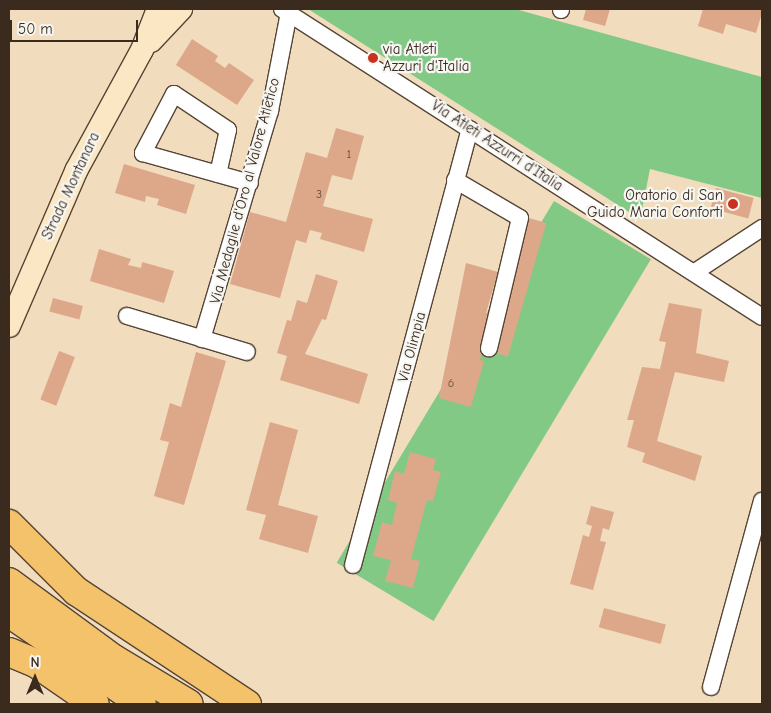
<!DOCTYPE html>
<html>
<head>
<meta charset="utf-8">
<style>
  body { margin:0 }
  #map { position:relative; width:771px; height:713px; overflow:hidden; background:#f1dcbd; font-family:"Comic Neue",sans-serif }
  div>[style] { position:absolute }
  .green>* { inset:0; background:#81c985; transform-origin:0 0 }
  .building>* { inset:0; background:#dca889; transform-origin:0 0 }
  .roads { filter:drop-shadow(1px 0 #564536) drop-shadow(-1px 0 #564536) drop-shadow(0 1px #564536) drop-shadow(0 -1px #564536) }
  .street>* { height:16px; margin:-8px; padding:0 8px; transform-origin:8px; border-radius:8px; background:#fff }
  .secondary>* { height:22px; margin:-11px; padding:0 11px; transform-origin:11px; border-radius:11px; background:#fbe7c3 }
  .highway>* { height:28px; margin:-14px; padding:0 14px; transform-origin:14px; border-radius:14px; background:#f4c26a }
  .dots>* { width:14px; height:14px; translate:-50% -50%; box-sizing:border-box; border:2px solid #f6f6f2; border-radius:50% }
  span { translate:-50% -50%; white-space:nowrap; text-align:center; line-height:1.15; -webkit-text-stroke:4.5px #f6f6f2; paint-order:stroke }
  .number-label { font-size:12px; color:#634a39 }
  .number-label span { -webkit-text-stroke-width:0 }
  .poi-label { font-size:15px; color:#3b2a1e }
  .left { translate:0 -50%; text-align:left }
  .right { translate:-100% -50%; text-align:right }
  .street-label { font-size:15px; color:#3b2a1e }
  .frame { position:absolute; inset:0; border:10px solid #3b2a1e; pointer-events:none }
  .north { position:absolute; left:10px; top:653px; width:50px; height:50px; -webkit-text-stroke:4px #f6f6f2; paint-order:stroke; rotate:0deg; font-size:14px; font-weight:700; line-height:20px; text-align:center; color:#3b2a1e }
  .north::after { content:''; display:block; margin:auto; width:18px; height:22px; background:#3b2a1e; clip-path:polygon(50% 0,100% 100%,50% 72%,0 100%) }
  .scale { position:absolute; left:10px; top:20px; width:128px; height:22px; box-sizing:border-box; border:2px solid #3b2a1e; border-top:0; padding-left:6px; font-size:15px; line-height:18px; white-space:nowrap; color:#3b2a1e; -webkit-text-stroke:4px #f6f6f2; paint-order:stroke }
</style>
</head>
<body>
<div id="map">
  <div class="green">
    <i style="clip-path:polygon(308px 9px,515px 9px,762px 77px,762px 198px,650px 169px,640px 219px)"></i>
    <i style="left:554px;top:201px;width:113px;height:422px;rotate:31deg"></i>
  </div>
  <div class="building">
    <i style="clip-path:polygon(586px 9px,610px 9px,605px 26px,583px 20px)"></i>
    <i style="clip-path:polygon(703px 9px,762px 9px,762px 13px,756px 33px,726px 24px,723px 34px,698px 26px)"></i>
    <i style="clip-path:polygon(192px 39px,218px 56px,215px 61px,225px 68px,229px 63px,254px 80px,237px 105px,176px 65px)"></i>
    <i style="clip-path:polygon(336px 128px,364px 136px,352px 180px,332px 175px,323px 206px,373px 219px,364px 252px,320px 239px,322px 233px,310px 230px,306px 243px,296px 240px,280px 298px,230px 284px,250px 212px,286px 222px,306px 152px,327px 158px)"></i>
    <i style="clip-path:polygon(124px 164px,195px 185px,186px 214px,157px 205px,159px 199px,146px 196px,145px 202px,115px 193px)"></i>
    <i style="left:716px;top:188px;width:39px;height:21px;rotate:15deg"></i>
    <i style="left:529px;top:218px;width:18px;height:139px;rotate:16deg"></i>
    <i style="clip-path:polygon(99px 249px,131px 259px,128px 265px,141px 268px,142px 262px,174px 271px,164px 303px,90px 281px)"></i>
    <i style="clip-path:polygon(466px 263px,498px 272px,486px 313px,492px 315px,480px 360px,484px 361px,471px 407px,439px 398px)"></i>
    <i style="clip-path:polygon(316px 274px,338px 281px,326px 320px,322px 319px,305px 354px,368px 374px,359px 404px,280px 380px,287px 356px,277px 353px,287px 320px,291px 321px,297px 300px,307px 303px)"></i>
    <i style="left:53px;top:298px;width:31px;height:14px;rotate:15deg"></i>
    <i style="clip-path:polygon(669px 303px,702px 309px,696px 353px,729px 361px,724px 382px,675px 372px,657px 441px,702px 456px,695px 481px,642px 462px,645px 453px,627px 447px,634px 420px,627px 420px,642px 367px,660px 369px,666px 342px,659px 341px)"></i>
    <i style="left:59px;top:351px;width:17px;height:52px;rotate:21deg"></i>
    <i style="clip-path:polygon(196px 352px,226px 361px,184px 505px,154px 496px,169px 442px,160px 440px,170px 403px,181px 407px)"></i>
    <i style="clip-path:polygon(270px 422px,298px 430px,278px 505px,318px 516px,308px 553px,259px 539px,266px 515px,246px 510px)"></i>
    <i style="clip-path:polygon(410px 452px,436px 459px,433px 470px,441px 472px,433px 501px,427px 500px,411px 559px,420px 561px,413px 588px,385px 581px,391px 560px,373px 556px,382px 522px,392px 525px,397px 503px,388px 500px,395px 471px,404px 474px)"></i>
    <i style="clip-path:polygon(591px 506px,614px 512px,609px 530px,603px 528px,600px 541px,606px 542px,593px 590px,570px 584px,583px 535px,589px 537px,592px 526px,586px 524px)"></i>
    <i style="left:604px;top:608px;width:64px;height:20px;rotate:15deg"></i>
  </div>
  <div class="roads">
    <div class="street">
      <i style="left:282px;top:9px;width:570px;rotate:32.69deg"></i>
      <i style="left:561px;top:10px;width:1px;rotate:-90deg"></i>
      <i style="left:218px;top:174px;width:45px;rotate:-77.2deg"></i>
      <i style="left:228px;top:130px;width:65px;rotate:-146.3deg"></i>
      <i style="left:174px;top:94px;width:67px;rotate:117.7deg"></i>
      <i style="left:143px;top:153px;width:111px;rotate:15.7deg"></i>
      <i style="left:455px;top:180px;width:75px;rotate:30.3deg"></i>
      <i style="left:520px;top:218px;width:134px;rotate:103.4deg"></i>
      <i style="left:695px;top:272px;width:80px;rotate:-33.3deg"></i>
      <i style="left:127px;top:316px;width:125px;rotate:16.7deg"></i>
      <i style="left:202px;top:339px;width:238px;rotate:-73.4deg"></i>
      <i style="left:270px;top:111px;width:101px;rotate:-79.1deg"></i>
      <i style="left:353px;top:565px;width:451px;rotate:-75deg"></i>
      <i style="left:711px;top:687px;width:193px;rotate:-74.7deg"></i>
    </div>
    <div class="secondary">
      <i style="left:151px;top:41px;width:44px;rotate:-46.8deg"></i>
      <i style="left:9px;top:326px;width:169px;rotate:-66.6deg"></i>
      <i style="left:76px;top:171px;width:138px;rotate:-61.4deg"></i>
      <i style="left:142px;top:50px;width:44px;rotate:-68.7deg"></i>
    </div>
    <div class="highway">
      <i style="left:9px;top:524px;width:95px;rotate:45deg"></i>
      <i style="left:76px;top:591px;width:205px;rotate:33.5deg"></i>
      <i style="left:9px;top:582px;width:130px;rotate:36.3deg"></i>
      <i style="left:114px;top:659px;width:87px;rotate:31deg"></i>
      <i style="left:9px;top:613px;width:161px;rotate:34.4deg"></i>
      <i style="left:9px;top:652px;width:30px;rotate:23deg"></i>
      <i style="left:37px;top:664px;width:70px;rotate:34.6deg"></i>
    </div>
  </div>
  <div class="dots">
    <i style="left:373px;top:58px;background:#c8321e"></i>
    <i style="left:733px;top:204px;background:#c8321e"></i>
  </div>
  <div class="number-label">
    <span style="left:349px;top:155px">1</span>
    <span style="left:319px;top:195px">3</span>
    <span style="left:451px;top:384px">6</span>
  </div>
  <div class="poi-label">
    <span class="left" style="left:383px;top:58px">via Atleti<br>Azzuri d'Italia</span>
    <span class="right" style="left:723px;top:204px">Oratorio di San<br>Guido Maria Conforti</span>
  </div>
  <div class="street-label">
    <span style="left:497px;top:146px;rotate:33deg">Via Atleti Azzurri d'Italia</span>
    <span style="left:71px;top:186px;rotate:-65deg">Strada Montanara</span>
    <span style="left:245px;top:191px;rotate:-75deg">Via Medaglie d'Oro al Valore Atletico</span>
    <span style="left:412px;top:347px;rotate:-75deg">Via Olimpia</span>
  </div>
  <div class="frame"></div>
  <div class="north">N</div>
  <div class="scale">50 m</div>
</div>
</body>
</html>
